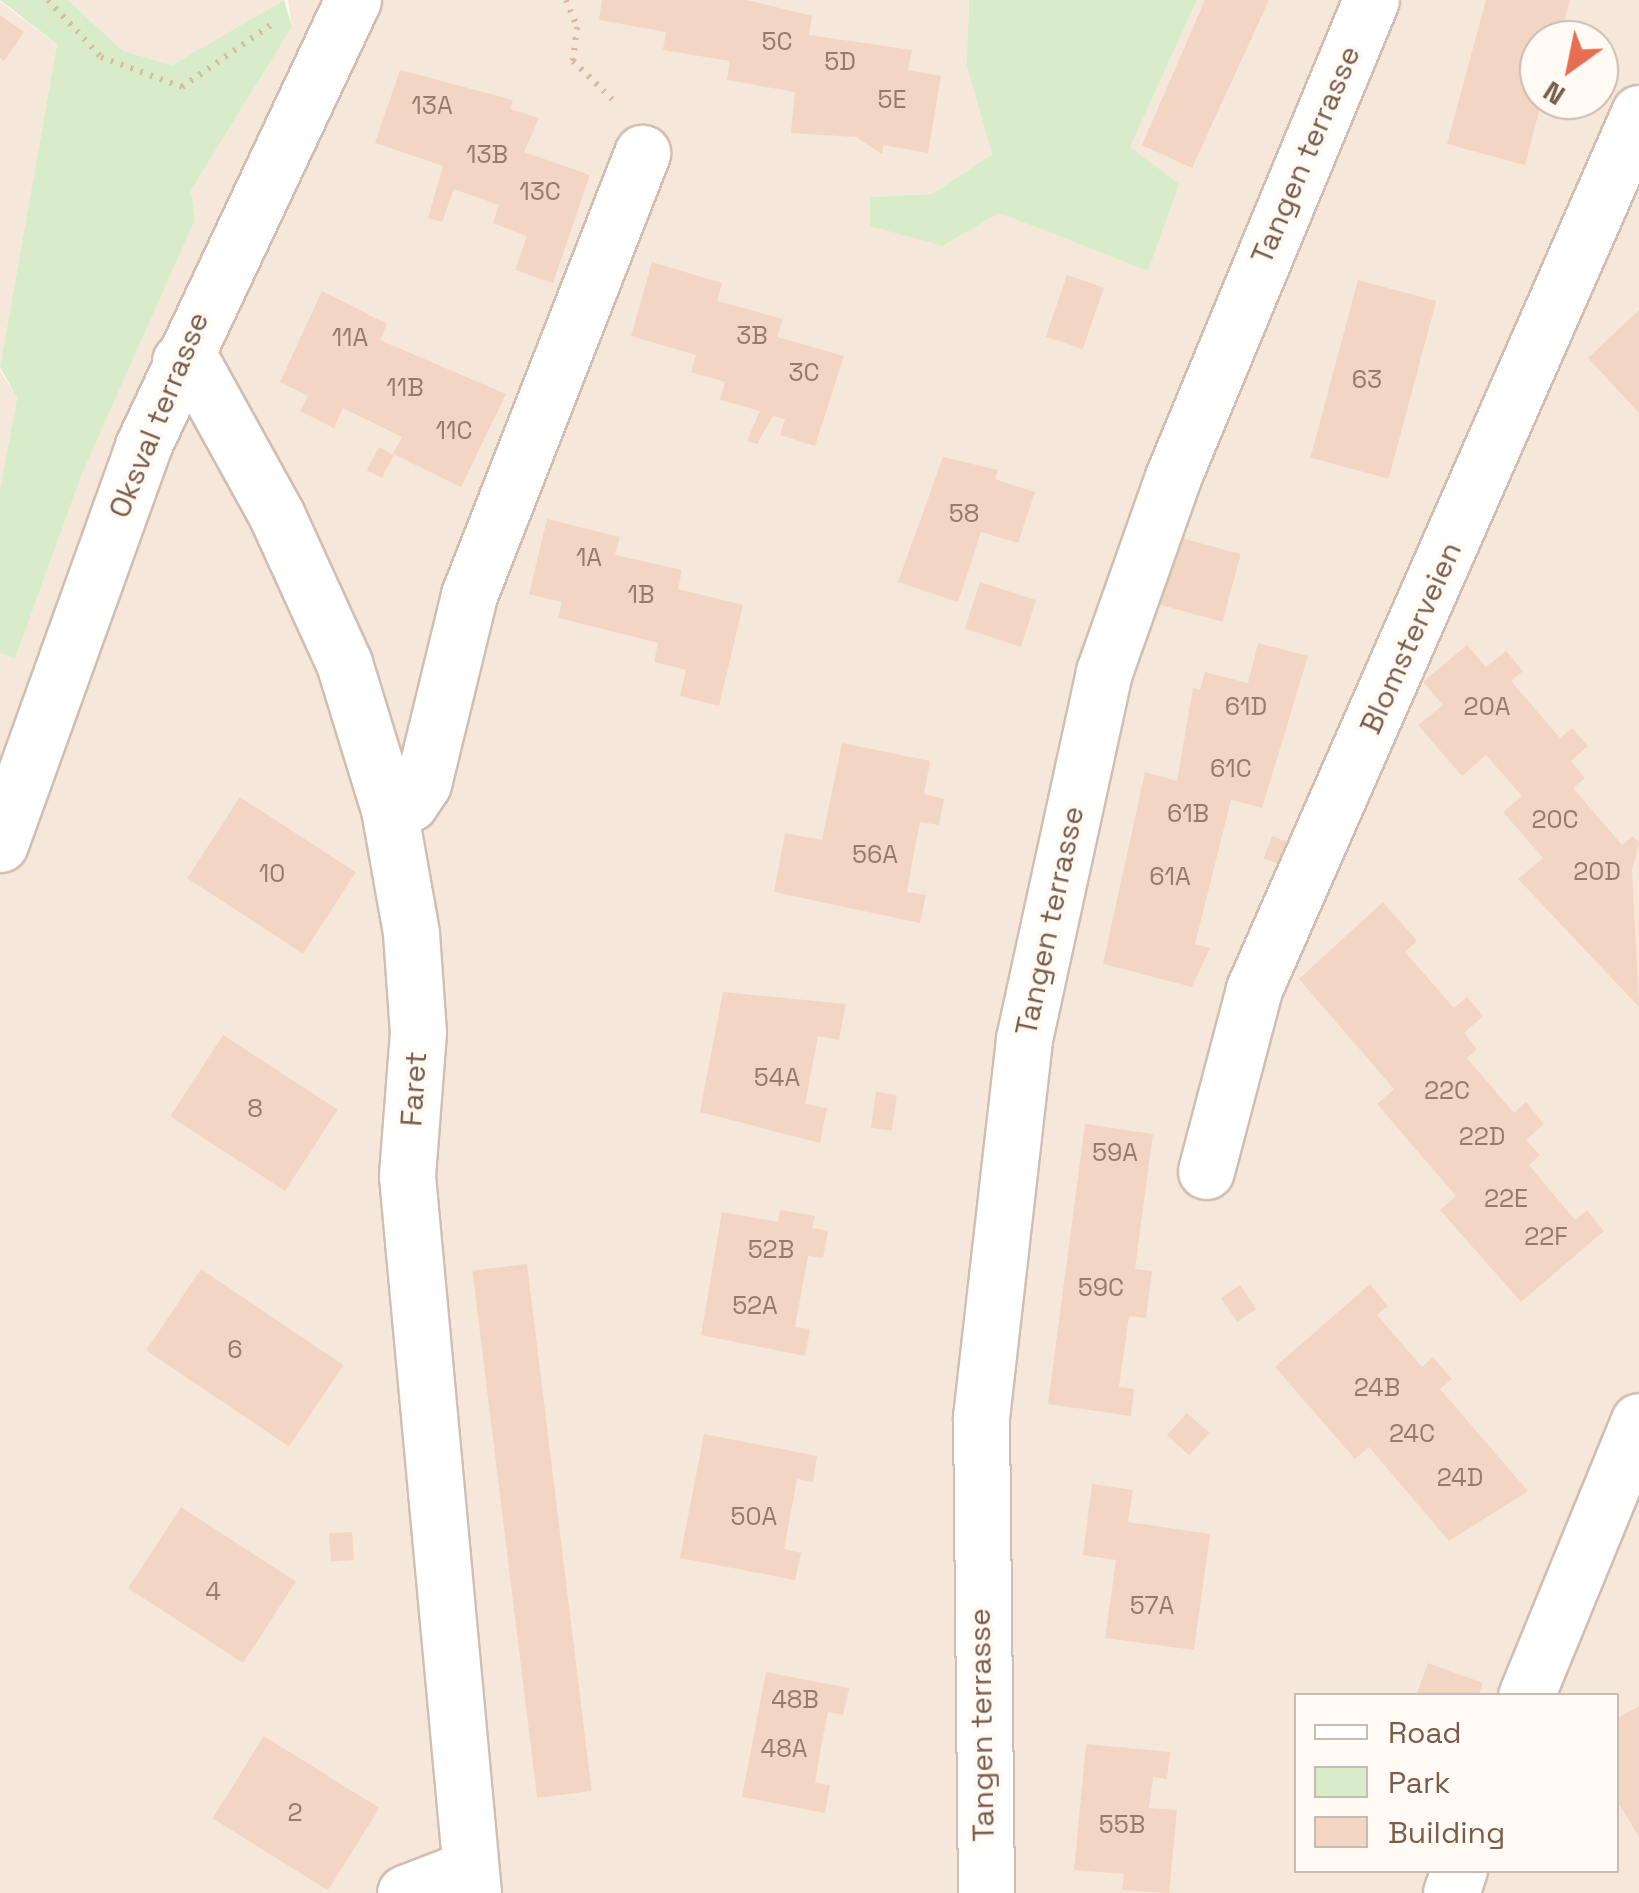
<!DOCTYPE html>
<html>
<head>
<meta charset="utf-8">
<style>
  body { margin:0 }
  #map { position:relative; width:1639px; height:1893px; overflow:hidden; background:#fdf6ec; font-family:"Space Grotesk",sans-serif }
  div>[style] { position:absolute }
  .residential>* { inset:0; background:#f5e8da }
  .green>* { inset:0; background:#d8ecc9 }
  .building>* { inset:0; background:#f3d5c3; transform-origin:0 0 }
  .path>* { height:6px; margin-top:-3px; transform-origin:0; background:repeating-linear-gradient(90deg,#d9b8a5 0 2.5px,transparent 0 10.5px) }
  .roads { filter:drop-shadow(2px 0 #d1beb0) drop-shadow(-2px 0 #d1beb0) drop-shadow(0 2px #d1beb0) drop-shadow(0 -2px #d1beb0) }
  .minor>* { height:55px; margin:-27.5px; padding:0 27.5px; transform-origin:27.5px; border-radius:27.5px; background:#fff }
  span { translate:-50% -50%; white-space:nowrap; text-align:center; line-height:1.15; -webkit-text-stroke:8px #fffaf3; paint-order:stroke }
  .number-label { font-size:25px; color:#987a6a }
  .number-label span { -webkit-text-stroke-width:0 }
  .street-label { font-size:30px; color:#7a5c4d }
  .legend { position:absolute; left:1294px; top:1693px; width:325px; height:180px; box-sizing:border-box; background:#fffaf3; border:2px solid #cabbb1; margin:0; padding:12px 18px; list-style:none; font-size:30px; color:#7a5c4d }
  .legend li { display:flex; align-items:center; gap:20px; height:50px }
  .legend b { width:50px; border:2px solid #cabbb1 }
  .north { position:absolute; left:1519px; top:20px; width:100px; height:100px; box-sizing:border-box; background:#fffaf3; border:2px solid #cabbb1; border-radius:50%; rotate:213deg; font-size:28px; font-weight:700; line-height:40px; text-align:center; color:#7a5c4d }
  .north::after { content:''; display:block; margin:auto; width:35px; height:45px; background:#e76f51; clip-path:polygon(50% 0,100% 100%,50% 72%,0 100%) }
</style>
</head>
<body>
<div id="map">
  <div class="residential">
    <i style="clip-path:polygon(68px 0,284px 0,172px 65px,123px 51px)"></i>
    <i style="clip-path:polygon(evenodd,288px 0,969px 0,968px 66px,992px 154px,932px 194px,871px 197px,943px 246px,999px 213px,1148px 271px,1130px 147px,1197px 0,1639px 0,1639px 1893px,0 1893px,0 653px,15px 659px,82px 474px,195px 220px,191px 190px,292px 27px,288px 0,1539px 40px,1599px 40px,1599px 100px,1539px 100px,1539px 40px,288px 0,1296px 1696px,1616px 1696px,1616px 1870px,1296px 1870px,1296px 1696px)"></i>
    <i style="clip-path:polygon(0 2px,57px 44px,0 367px)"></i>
    <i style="clip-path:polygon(0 371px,17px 398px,0 489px)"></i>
  </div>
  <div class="green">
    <i style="clip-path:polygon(68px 0,123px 51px,172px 65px,284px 0,292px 27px,191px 190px,195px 220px,82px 474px,15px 659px,0 653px,0 489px,17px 398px,0 367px,57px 44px,0 0)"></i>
    <i style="clip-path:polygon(969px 0,1197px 0,1130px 147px,1179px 184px,1148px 271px,999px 213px,943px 246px,870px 226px,870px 197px,932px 194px,992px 154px,967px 66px)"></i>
  </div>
  <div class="building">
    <i style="clip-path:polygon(602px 0,747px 0,812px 16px,809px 35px,912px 50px,908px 70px,941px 76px,928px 153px,883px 145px,882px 154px,856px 137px,791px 133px,795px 92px,727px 80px,730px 61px,663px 50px,666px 32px,599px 20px)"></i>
    <i style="clip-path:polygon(1205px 0,1269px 0,1192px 168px,1142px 145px)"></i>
    <i style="clip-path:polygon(1486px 0,1570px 0,1559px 40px,1539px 40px,1542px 100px,1525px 165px,1447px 144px)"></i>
    <i style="clip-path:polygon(0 15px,24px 32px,4px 61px,0 58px)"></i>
    <i style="clip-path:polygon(400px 70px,513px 100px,510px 109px,539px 118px,524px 152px,590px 175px,553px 283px,515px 270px,527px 236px,493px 223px,499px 205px,454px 189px,442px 222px,428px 218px,443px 166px,375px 143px)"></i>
    <i style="clip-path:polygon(652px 262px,722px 283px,717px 301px,783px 319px,777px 337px,844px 356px,815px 446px,780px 435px,785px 419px,773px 416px,757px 444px,747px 441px,760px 411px,720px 400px,725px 382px,691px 372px,696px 355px,631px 336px)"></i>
    <i style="left:1067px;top:275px;width:39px;height:65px;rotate:19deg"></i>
    <i style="left:1358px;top:280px;width:81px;height:184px;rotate:15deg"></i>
    <i style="clip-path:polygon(322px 291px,387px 324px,380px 340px,506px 394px,461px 487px,393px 454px,402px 437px,343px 408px,334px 428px,300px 411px,308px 396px,280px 382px)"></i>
    <i style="clip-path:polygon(1639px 310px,1639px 413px,1588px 358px)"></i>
    <i style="left:379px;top:447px;width:17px;height:26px;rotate:28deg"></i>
    <i style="clip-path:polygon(943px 457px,998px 470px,995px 479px,1035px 492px,1018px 543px,981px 532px,958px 602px,898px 582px)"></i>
    <i style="clip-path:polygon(547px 519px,620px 537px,615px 555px,682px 570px,678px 589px,743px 605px,719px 706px,680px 696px,686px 670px,654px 662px,658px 643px,558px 618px,562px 602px,529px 594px)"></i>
    <i style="left:1177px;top:537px;width:66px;height:70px;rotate:15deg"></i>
    <i style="left:980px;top:582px;width:59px;height:49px;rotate:18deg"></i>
    <i style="clip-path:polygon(1258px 643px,1308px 656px,1262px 808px,1231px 800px,1195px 944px,1210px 948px,1192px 987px,1103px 964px,1145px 772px,1177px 781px,1193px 688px,1200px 690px,1205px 672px,1248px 683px)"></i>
    <i style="clip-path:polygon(1467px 645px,1486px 667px,1506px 651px,1523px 671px,1511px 681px,1560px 738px,1572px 728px,1588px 746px,1571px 761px,1585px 778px,1573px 788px,1622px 845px,1633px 836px,1639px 843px,1632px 870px,1639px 1007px,1518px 879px,1543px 858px,1503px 812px,1522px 796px,1486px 755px,1462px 776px,1418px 725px,1443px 705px,1423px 682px)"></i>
    <i style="clip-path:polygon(842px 743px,930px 761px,924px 794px,944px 799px,939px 825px,920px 822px,913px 857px,907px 892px,926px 895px,920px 923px,774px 892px,785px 833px,822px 840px)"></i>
    <i style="left:240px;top:797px;width:138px;height:97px;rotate:33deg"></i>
    <i style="left:1272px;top:836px;width:22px;height:24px;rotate:21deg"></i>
    <i style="clip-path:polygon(1383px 902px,1417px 941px,1405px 952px,1454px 1008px,1467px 997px,1483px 1016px,1464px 1033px,1477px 1049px,1467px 1058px,1514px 1113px,1526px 1102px,1544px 1124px,1526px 1140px,1540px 1155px,1529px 1165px,1575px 1220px,1587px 1210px,1604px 1231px,1521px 1302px,1440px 1210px,1456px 1196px,1377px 1104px,1394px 1089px,1299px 979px)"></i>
    <i style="clip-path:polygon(723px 992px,846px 1004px,839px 1040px,818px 1036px,805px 1104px,827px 1108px,820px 1143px,700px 1112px)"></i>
    <i style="left:223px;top:1035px;width:137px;height:97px;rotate:33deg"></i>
    <i style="left:876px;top:1092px;width:21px;height:36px;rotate:8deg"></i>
    <i style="clip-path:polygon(1085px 1124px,1153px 1134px,1135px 1269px,1152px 1271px,1146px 1318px,1129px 1316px,1119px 1387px,1134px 1389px,1131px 1416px,1048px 1404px)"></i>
    <i style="clip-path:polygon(780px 1210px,815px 1216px,812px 1228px,828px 1231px,823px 1258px,808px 1256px,795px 1327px,810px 1329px,805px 1356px,701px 1335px,722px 1212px,778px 1222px)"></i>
    <i style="left:527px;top:1264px;width:531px;height:55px;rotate:83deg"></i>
    <i style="left:201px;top:1269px;width:172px;height:98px;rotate:34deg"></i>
    <i style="clip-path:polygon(1370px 1284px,1388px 1306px,1377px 1315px,1422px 1367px,1433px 1357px,1452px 1379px,1440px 1389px,1528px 1491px,1449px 1541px,1369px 1447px,1355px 1459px,1275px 1367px)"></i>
    <i style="left:1240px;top:1285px;width:29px;height:23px;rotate:56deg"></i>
    <i style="left:1187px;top:1413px;width:30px;height:30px;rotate:42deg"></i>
    <i style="clip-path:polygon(704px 1434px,817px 1456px,813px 1482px,797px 1479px,784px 1549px,801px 1553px,795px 1580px,680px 1558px)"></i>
    <i style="clip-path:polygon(1092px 1484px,1133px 1490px,1128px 1522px,1210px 1534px,1194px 1650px,1105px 1638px,1116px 1560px,1083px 1555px)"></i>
    <i style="left:181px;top:1507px;width:137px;height:97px;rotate:33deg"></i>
    <i style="left:352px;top:1532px;width:28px;height:23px;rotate:86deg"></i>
    <i style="clip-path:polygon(1428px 1663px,1483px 1683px,1478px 1696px,1416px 1696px)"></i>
    <i style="clip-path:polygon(766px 1672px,849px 1688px,843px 1715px,828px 1712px,821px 1747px,815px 1783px,830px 1785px,825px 1813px,742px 1797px)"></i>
    <i style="clip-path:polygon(1639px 1706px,1639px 1837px,1616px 1799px,1616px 1719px)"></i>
    <i style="left:264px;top:1736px;width:136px;height:97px;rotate:32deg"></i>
    <i style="clip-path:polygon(1086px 1744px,1170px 1752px,1167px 1779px,1153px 1777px,1149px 1808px,1177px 1810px,1169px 1893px,1122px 1890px,1124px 1874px,1074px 1870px)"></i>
  </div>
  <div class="path">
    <i style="left:48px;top:0;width:78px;rotate:47.1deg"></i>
    <i style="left:101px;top:57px;width:86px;rotate:20.3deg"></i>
    <i style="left:182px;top:87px;width:113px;rotate:-35deg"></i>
    <i style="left:566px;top:0;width:29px;rotate:68deg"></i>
    <i style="left:577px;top:27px;width:34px;rotate:97deg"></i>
    <i style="left:573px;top:61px;width:60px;rotate:44.3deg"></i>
  </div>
  <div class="roads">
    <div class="minor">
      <i style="left:180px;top:361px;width:18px;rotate:27deg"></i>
      <i style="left:196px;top:369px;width:168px;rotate:61.1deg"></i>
      <i style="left:277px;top:516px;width:162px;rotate:65.5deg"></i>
      <i style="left:344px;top:663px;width:153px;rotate:72.9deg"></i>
      <i style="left:389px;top:809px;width:126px;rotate:79.9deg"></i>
      <i style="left:411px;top:933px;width:99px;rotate:86deg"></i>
      <i style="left:418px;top:1032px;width:144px;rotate:94.4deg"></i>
      <i style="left:407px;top:1176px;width:720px;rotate:84.74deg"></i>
      <i style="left:389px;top:809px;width:22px;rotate:-16deg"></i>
      <i style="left:410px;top:803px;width:23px;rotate:-56deg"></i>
      <i style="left:423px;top:784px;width:195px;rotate:-76.3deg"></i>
      <i style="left:469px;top:595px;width:475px;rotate:-68.6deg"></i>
      <i style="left:0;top:844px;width:423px;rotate:-70.2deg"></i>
      <i style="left:143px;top:446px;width:493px;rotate:-64.8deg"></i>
      <i style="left:1206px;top:1171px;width:188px;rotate:-75.2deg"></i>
      <i style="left:1254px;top:989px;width:957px;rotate:-66.27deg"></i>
      <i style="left:1526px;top:1696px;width:297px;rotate:-67.7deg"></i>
      <i style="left:405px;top:1893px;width:66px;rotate:-21.2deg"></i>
      <i style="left:986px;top:1893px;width:476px;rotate:-90.6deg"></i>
      <i style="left:981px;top:1417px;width:380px;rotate:-83.5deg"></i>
      <i style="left:1024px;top:1039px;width:376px;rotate:-77.7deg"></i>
      <i style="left:1104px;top:672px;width:207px;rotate:-70.5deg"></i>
      <i style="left:1173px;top:477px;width:516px;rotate:-67.46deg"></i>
      <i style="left:1451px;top:1893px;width:24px;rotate:-71deg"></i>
    </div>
  </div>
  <div class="number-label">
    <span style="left:777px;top:41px">5C</span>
    <span style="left:840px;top:61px">5D</span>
    <span style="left:892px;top:99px">5E</span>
    <span style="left:432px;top:105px">13A</span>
    <span style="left:487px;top:154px">13B</span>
    <span style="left:540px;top:191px">13C</span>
    <span style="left:752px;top:335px">3B</span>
    <span style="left:350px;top:337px">11A</span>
    <span style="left:804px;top:372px">3C</span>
    <span style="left:1367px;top:379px">63</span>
    <span style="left:405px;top:387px">11B</span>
    <span style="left:454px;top:430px">11C</span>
    <span style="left:964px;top:513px">58</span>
    <span style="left:589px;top:557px">1A</span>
    <span style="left:641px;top:594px">1B</span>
    <span style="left:1246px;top:706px">61D</span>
    <span style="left:1487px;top:706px">20A</span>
    <span style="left:1231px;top:768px">61C</span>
    <span style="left:1188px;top:813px">61B</span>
    <span style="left:1555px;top:819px">20C</span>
    <span style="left:875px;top:854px">56A</span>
    <span style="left:1597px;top:871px">20D</span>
    <span style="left:272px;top:873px">10</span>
    <span style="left:1170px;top:876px">61A</span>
    <span style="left:777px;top:1077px">54A</span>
    <span style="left:1447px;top:1090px">22C</span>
    <span style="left:255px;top:1108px">8</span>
    <span style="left:1482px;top:1136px">22D</span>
    <span style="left:1115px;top:1152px">59A</span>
    <span style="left:1506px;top:1198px">22E</span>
    <span style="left:1546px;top:1236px">22F</span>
    <span style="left:771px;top:1249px">52B</span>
    <span style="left:1101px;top:1287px">59C</span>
    <span style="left:755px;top:1305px">52A</span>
    <span style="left:235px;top:1349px">6</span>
    <span style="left:1377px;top:1387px">24B</span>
    <span style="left:1412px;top:1433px">24C</span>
    <span style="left:1460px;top:1477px">24D</span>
    <span style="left:754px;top:1516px">50A</span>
    <span style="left:213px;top:1591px">4</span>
    <span style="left:1152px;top:1605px">57A</span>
    <span style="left:795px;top:1699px">48B</span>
    <span style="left:784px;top:1748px">48A</span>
    <span style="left:295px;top:1812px">2</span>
    <span style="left:1122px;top:1824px">55B</span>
  </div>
  <div class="street-label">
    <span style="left:1306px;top:155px;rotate:-67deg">Tangen terrasse</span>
    <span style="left:159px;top:415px;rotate:-68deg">Oksval terrasse</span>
    <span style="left:1411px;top:638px;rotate:-66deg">Blomsterveien</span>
    <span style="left:1050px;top:921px;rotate:-78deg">Tangen terrasse</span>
    <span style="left:414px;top:1089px;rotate:-86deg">Faret</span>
    <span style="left:982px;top:1725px;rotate:-91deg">Tangen terrasse</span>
  </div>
  <ul class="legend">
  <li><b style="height:12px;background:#fff"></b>Road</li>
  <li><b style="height:28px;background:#d8ecc9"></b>Park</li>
  <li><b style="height:28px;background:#f3d5c3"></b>Building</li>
  </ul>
  <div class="north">N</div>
</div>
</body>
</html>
